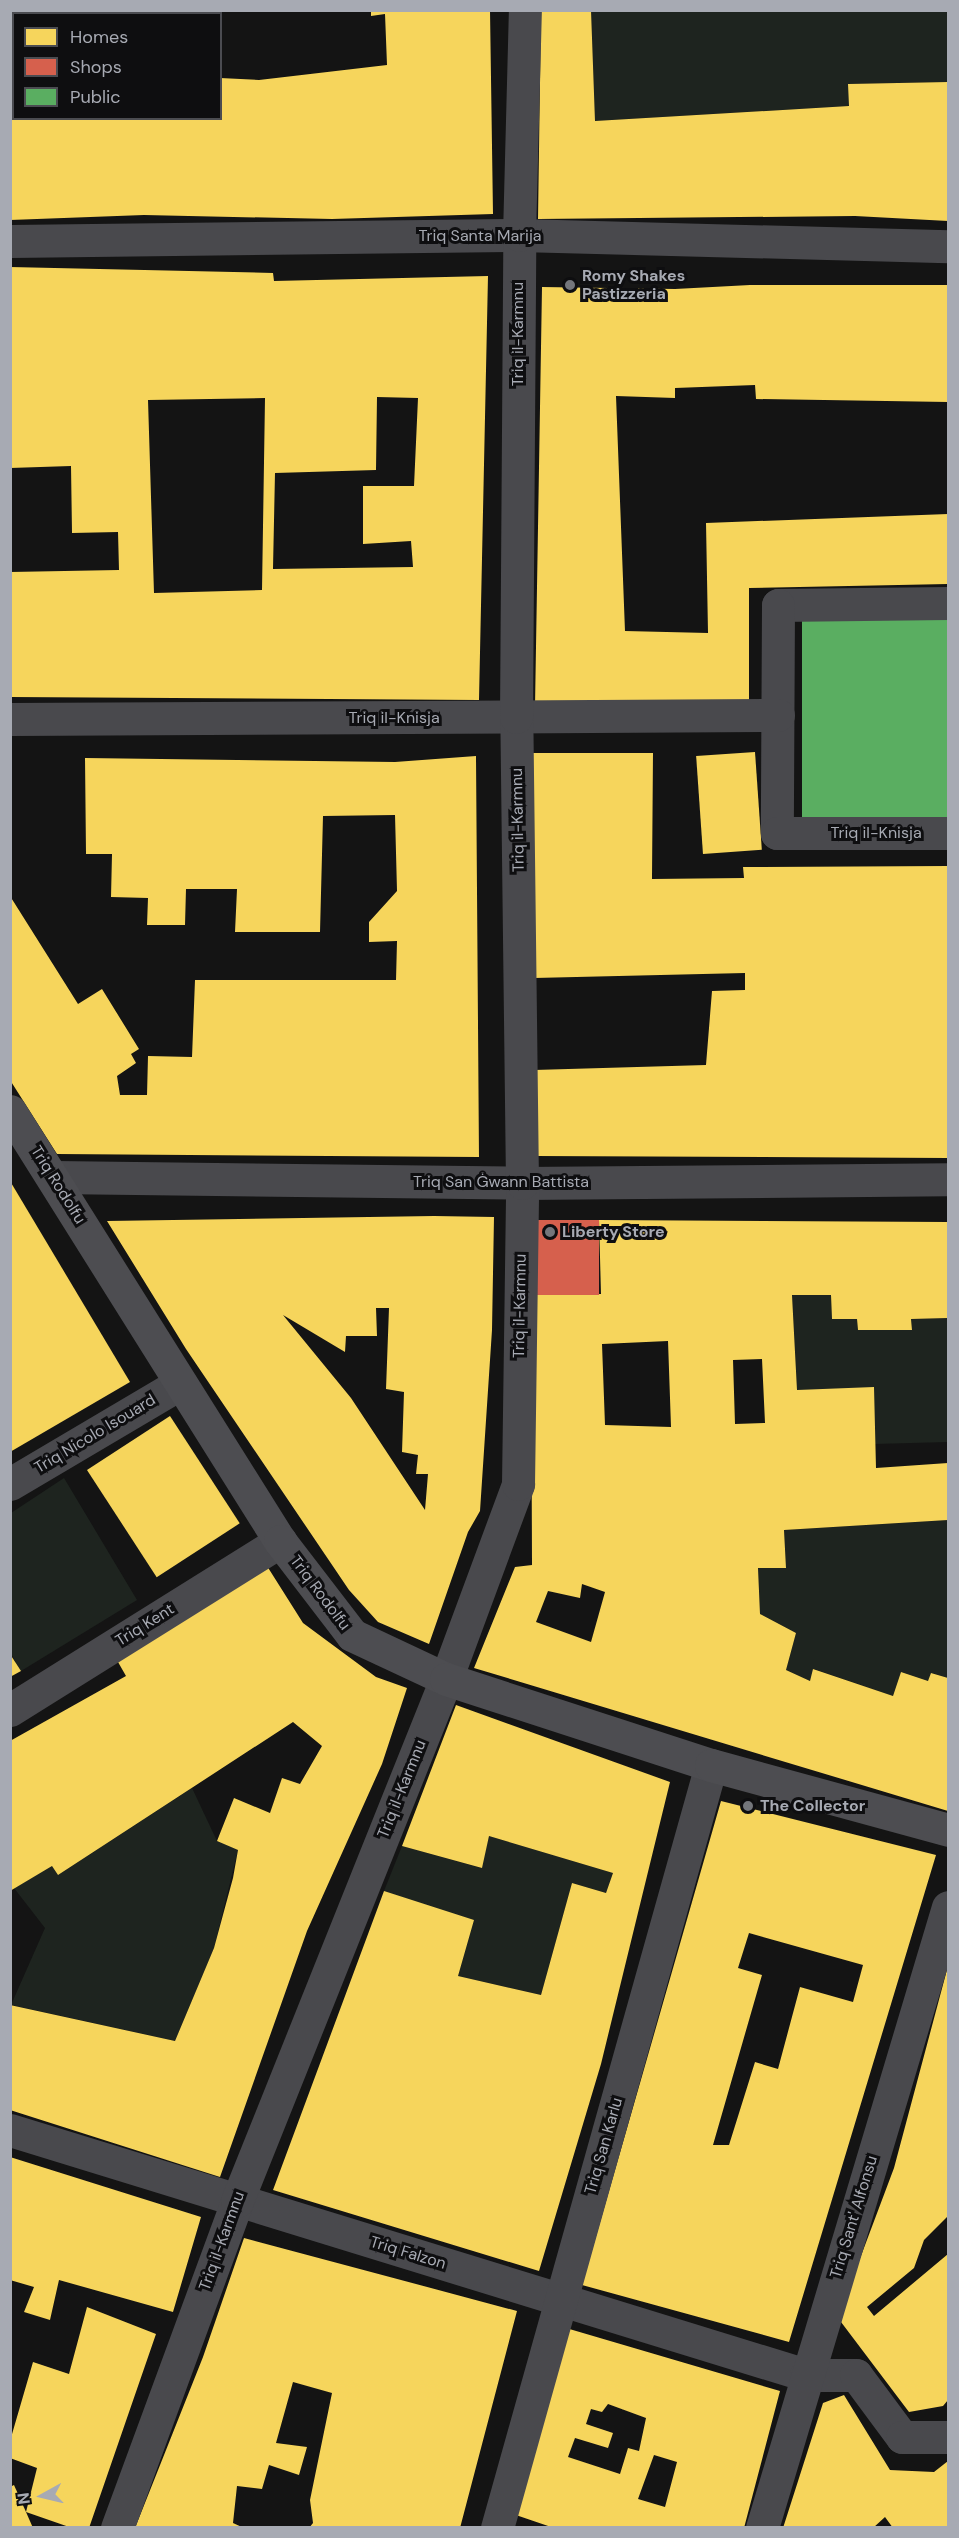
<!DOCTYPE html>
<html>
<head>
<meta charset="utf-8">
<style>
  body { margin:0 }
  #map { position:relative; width:959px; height:2538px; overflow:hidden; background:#141414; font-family:"DM Sans",sans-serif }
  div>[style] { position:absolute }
  .green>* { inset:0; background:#1e241f }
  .homes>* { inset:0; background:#f6d55c; transform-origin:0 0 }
  .shops>* { inset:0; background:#d6604d; transform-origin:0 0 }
  .public>* { inset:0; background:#5aae61; transform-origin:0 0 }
  .street>* { height:33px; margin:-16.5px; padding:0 16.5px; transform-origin:16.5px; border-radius:16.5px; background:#49494d }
  .secondary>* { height:33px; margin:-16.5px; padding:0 16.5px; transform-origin:16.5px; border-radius:16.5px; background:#4d4d51 }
  .dots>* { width:16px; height:16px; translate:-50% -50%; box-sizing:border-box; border:3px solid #0e0e10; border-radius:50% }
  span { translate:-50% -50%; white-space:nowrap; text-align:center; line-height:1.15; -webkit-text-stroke:6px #0e0e10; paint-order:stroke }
  .street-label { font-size:16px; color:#a7aab3 }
  .poi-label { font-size:16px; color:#a7aab3; font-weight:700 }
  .left { translate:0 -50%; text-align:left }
  .frame { position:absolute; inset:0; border:12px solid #a7aab3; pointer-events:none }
  .legend { position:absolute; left:12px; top:12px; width:210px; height:108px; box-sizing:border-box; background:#0e0e10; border:2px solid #4b4c51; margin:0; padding:8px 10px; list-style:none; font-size:18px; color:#a7aab3 }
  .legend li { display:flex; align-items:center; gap:12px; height:30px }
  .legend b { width:30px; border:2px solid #4b4c51 }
  .north { position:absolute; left:12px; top:2466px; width:60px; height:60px; -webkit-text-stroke:4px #0e0e10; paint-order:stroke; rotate:262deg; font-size:16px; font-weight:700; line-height:24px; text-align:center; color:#a7aab3 }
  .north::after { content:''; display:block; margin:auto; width:21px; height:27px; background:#a7aab3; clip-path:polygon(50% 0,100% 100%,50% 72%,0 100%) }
</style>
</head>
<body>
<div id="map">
  <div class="green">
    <i style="clip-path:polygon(591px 11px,948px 11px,948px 82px,849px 84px,849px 106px,595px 121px)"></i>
    <i style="clip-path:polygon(792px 1295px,831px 1295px,832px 1318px,857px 1319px,858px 1330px,912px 1330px,911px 1319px,948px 1318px,948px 1442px,874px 1444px,797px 1390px)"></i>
    <i style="clip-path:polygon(64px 1478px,137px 1600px,21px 1671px,11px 1654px,11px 1513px)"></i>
    <i style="clip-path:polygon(948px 1520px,948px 1678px,932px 1673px,928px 1681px,901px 1672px,893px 1696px,814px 1669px,810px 1681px,786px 1670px,796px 1633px,760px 1614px,758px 1568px,786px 1568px,784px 1530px)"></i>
    <i style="clip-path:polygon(192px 1788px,217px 1841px,238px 1850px,214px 1948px,175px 2041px,11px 2005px,45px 1928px,14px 1888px,52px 1866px,58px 1875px)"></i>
    <i style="clip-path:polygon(489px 1836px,613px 1873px,606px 1893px,572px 1883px,541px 1995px,458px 1976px,384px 1891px,402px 1846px,481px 1868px)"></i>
  </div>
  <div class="homes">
    <i style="clip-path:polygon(10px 10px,126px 10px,14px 14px,14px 118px,220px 118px,220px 78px,259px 80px,387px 65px,385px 14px,371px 16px,371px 10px,490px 10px,493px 214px,332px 219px,144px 215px,10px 220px)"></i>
    <i style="clip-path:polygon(541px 10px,591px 10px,595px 121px,849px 106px,848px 84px,948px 82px,948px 221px,855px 216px,538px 219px)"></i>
    <i style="clip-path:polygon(evenodd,10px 267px,273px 273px,274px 281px,488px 276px,479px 700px,10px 697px,10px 572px,119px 570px,118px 532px,72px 533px,71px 466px,10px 468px,10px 267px,377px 397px,418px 398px,414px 486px,363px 486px,363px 544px,411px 541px,413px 567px,273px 569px,275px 473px,376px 470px,377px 397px,10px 267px,265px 398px,262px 590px,154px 593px,148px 400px,265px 398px)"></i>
    <i style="clip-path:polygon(750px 285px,948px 285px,948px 402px,756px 399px,755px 385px,675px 388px,675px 398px,616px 396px,625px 631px,708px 633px,706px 523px,948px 514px,948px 584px,749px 588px,749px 701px,535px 707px,542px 287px,675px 289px)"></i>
    <i style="left:755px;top:752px;width:98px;height:59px;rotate:86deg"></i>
    <i style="clip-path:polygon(533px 753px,653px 753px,652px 879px,744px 878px,743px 867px,948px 866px,948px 1158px,535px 1156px,534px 1070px,706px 1065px,712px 991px,745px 990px,745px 973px,534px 978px)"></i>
    <i style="clip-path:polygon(476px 756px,479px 1157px,57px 1154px,10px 1080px,10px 896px,78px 1004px,102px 989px,139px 1049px,131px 1054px,136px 1063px,117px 1076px,120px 1095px,147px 1095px,148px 1056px,192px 1057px,195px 980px,396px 980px,397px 941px,369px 942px,369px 922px,397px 891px,395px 815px,323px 816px,320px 932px,235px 932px,237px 889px,186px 889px,185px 925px,147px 925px,148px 898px,111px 897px,112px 854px,86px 854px,85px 758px,395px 762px)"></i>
    <i style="clip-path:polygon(10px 1181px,130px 1382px,10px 1452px)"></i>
    <i style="clip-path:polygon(evenodd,434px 1216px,494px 1217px,492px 1330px,480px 1511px,468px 1532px,429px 1644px,378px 1622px,349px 1590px,186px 1349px,107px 1221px,434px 1216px,376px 1308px,389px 1308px,386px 1389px,404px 1392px,402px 1452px,418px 1455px,416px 1474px,428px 1474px,425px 1510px,351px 1398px,283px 1315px,345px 1352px,346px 1336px,377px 1336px,376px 1308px)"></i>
    <i style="clip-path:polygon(evenodd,599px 1220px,948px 1222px,948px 1318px,911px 1319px,912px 1330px,858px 1330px,857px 1319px,832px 1319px,831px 1295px,792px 1295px,797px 1390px,874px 1387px,876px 1468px,948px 1463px,948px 1520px,784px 1530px,786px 1568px,758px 1568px,760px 1614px,796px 1633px,786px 1670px,810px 1681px,813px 1669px,893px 1696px,901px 1672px,928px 1681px,931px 1673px,948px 1678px,948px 1811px,474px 1668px,515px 1567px,532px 1565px,531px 1295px,601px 1294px,599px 1220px,668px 1341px,671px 1427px,605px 1425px,602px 1344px,668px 1341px,599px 1220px,762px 1359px,765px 1423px,735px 1424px,733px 1360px,762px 1359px,599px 1220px,582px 1584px,605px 1592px,591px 1642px,536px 1622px,548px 1591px,580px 1598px,582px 1584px)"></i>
    <i style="left:170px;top:1416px;width:128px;height:99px;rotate:57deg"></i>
    <i style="clip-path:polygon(267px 1566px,303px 1623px,376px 1677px,407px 1688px,382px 1764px,307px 1931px,220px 2177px,10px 2110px,10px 2005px,175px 2041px,214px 1948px,233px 1878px,238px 1850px,217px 1841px,234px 1798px,270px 1813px,282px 1778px,300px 1784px,322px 1746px,293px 1722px,58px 1875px,52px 1866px,10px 1891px,10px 1741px,126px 1676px,114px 1655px)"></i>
    <i style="clip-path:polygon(10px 1654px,21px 1671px,10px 1677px)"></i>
    <i style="clip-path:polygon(456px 1705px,670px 1782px,601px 2064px,539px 2271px,273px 2190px,384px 1891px,474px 1920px,458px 1976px,541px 1995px,572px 1883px,606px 1893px,613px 1873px,489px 1836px,482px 1868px,402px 1846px)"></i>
    <i style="clip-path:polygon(evenodd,721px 1801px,936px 1855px,789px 2342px,582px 2285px,721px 1801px,749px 1933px,863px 1965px,853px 2002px,800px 1987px,778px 2069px,755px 2062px,729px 2145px,713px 2145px,762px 1975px,738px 1968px,749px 1933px)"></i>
    <i style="clip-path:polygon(948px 1966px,948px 2216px,924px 2240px,914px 2268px,867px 2307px,874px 2316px,948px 2254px,948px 2400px,943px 2406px,909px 2412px,841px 2322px,850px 2285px,894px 2168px)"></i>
    <i style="clip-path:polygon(10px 2157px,201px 2217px,173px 2312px,59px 2280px,50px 2320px,24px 2312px,34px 2287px,10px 2280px)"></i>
    <i style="clip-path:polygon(244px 2238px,517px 2311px,460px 2528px,309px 2528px,313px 2523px,310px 2500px,332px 2393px,293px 2382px,276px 2443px,307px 2447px,299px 2475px,269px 2465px,262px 2489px,237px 2486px,233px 2523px,244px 2528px,135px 2528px,203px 2357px)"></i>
    <i style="clip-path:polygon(87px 2307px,156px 2334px,89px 2528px,72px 2528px,26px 2512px,37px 2468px,10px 2458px,10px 2441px,33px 2362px,69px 2374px)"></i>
    <i style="clip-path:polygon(evenodd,566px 2328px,780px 2391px,744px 2528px,554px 2528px,510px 2513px,566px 2328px,608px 2404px,646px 2418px,639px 2451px,628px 2448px,620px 2474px,568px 2457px,575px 2438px,608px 2448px,613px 2433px,586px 2424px,591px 2409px,602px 2412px,608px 2404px,566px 2328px,654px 2455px,677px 2462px,665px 2507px,638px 2499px,654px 2455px)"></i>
    <i style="clip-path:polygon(844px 2395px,890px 2470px,934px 2472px,948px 2461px,948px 2528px,893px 2528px,885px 2517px,873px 2528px,783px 2528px,823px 2403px)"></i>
    <i style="clip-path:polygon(14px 2485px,26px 2512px,33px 2528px,10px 2528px,10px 2487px)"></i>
  </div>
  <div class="shops">
    <i style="left:530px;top:1220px;width:69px;height:75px"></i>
  </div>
  <div class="public">
    <i style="left:802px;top:620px;width:146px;height:198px"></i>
  </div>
  <div class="street">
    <i style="left:10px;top:241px;width:509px;rotate:-0.68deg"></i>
    <i style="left:519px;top:235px;width:429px;rotate:1.5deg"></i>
    <i style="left:948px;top:603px;width:170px;rotate:179.3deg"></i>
    <i style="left:778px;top:605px;width:228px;rotate:90.3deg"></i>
    <i style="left:777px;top:833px;width:171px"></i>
    <i style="left:10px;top:719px;width:768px;rotate:-0.3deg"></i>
    <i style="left:54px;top:1177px;width:468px;rotate:0.7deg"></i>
    <i style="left:522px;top:1183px;width:426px;rotate:-0.5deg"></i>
    <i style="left:10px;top:1484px;width:196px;rotate:-30.6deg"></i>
    <i style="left:10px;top:1710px;width:319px;rotate:-32deg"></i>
    <i style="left:10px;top:2130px;width:833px;rotate:17.11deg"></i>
    <i style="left:806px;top:2375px;width:50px"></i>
    <i style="left:856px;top:2375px;width:77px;rotate:53.4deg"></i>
    <i style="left:902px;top:2437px;width:46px"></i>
    <i style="left:117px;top:2528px;width:348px;rotate:-69.8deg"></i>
    <i style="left:237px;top:2201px;width:562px;rotate:-68.18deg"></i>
    <i style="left:446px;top:1679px;width:208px;rotate:-69.7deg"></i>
    <i style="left:518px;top:1484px;width:301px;rotate:-89.2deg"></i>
    <i style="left:522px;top:1183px;width:466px;rotate:-90.7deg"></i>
    <i style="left:516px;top:717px;width:482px;rotate:-89.6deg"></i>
    <i style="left:519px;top:235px;width:225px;rotate:-88.5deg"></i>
    <i style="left:497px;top:2528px;width:792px;rotate:-74.33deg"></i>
    <i style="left:762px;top:2528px;width:648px;rotate:-73.33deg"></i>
  </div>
  <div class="secondary">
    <i style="left:10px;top:1111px;width:508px;rotate:57.88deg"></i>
    <i style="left:280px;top:1541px;width:118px;rotate:52.5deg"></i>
    <i style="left:352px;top:1635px;width:104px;rotate:25.1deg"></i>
    <i style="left:446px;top:1679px;width:279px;rotate:18deg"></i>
    <i style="left:711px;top:1765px;width:246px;rotate:15.3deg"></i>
  </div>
  <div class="dots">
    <i style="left:570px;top:285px;background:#74767b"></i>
    <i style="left:550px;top:1232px;background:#74767b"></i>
    <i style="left:748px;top:1806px;background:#74767b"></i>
  </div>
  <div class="street-label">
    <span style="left:480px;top:236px">Triq Santa Marija</span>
    <span style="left:518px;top:334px;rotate:-90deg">Triq il-Karmnu</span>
    <span style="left:394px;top:718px">Triq il-Knisja</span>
    <span style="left:518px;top:820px;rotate:-91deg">Triq il-Karmnu</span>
    <span style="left:876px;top:833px">Triq il-Knisja</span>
    <span style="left:501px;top:1182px">Triq San Ġwann Battista</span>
    <span style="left:58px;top:1185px;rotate:58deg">Triq Rodolfu</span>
    <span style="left:520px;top:1306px;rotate:-89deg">Triq il-Karmnu</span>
    <span style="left:95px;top:1434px;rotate:-31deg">Triq Nicolo Isouard</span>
    <span style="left:320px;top:1593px;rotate:53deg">Triq Rodolfu</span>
    <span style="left:145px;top:1625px;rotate:-32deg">Triq Kent</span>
    <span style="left:402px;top:1789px;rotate:-68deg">Triq il-Karmnu</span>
    <span style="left:604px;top:2146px;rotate:-74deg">Triq San Karlu</span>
    <span style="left:854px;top:2217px;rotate:-73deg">Triq Sant' Alfonsu</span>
    <span style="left:222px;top:2241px;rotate:-70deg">Triq il-Karmnu</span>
    <span style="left:408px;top:2253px;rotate:17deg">Triq Falzon</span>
  </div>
  <div class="poi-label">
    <span class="left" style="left:582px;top:285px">Romy Shakes<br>Pastizzeria</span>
    <span class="left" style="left:562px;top:1232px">Liberty Store</span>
    <span class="left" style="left:760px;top:1806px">The Collector</span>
  </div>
  <div class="frame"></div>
  <ul class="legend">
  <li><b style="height:16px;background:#f6d55c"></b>Homes</li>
  <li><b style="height:16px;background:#d6604d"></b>Shops</li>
  <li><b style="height:16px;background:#5aae61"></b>Public</li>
  </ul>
  <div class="north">N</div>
</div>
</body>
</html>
